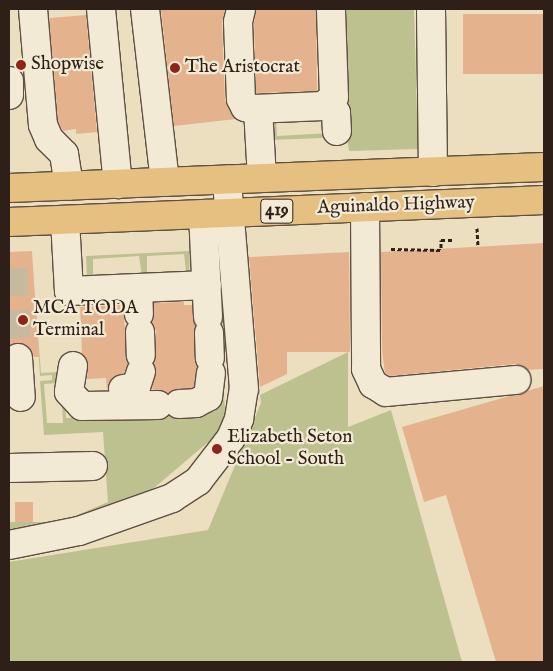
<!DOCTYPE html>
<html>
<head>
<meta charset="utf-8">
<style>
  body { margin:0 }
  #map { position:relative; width:553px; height:671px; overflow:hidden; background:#ecdfbf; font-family:"IM FELL English",serif }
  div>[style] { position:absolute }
  .green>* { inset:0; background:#bcc18f }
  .building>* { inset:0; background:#e4b38d; transform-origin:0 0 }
  .minor-tunnel>* { height:28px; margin-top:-14px; transform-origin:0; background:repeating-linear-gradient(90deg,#c6b99e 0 28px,transparent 0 42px) }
  .path>* { height:3px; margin-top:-1.5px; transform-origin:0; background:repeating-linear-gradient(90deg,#2e1f19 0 4px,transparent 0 6.5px) }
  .roads { filter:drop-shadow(1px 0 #5e4f42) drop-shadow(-1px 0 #5e4f42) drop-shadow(0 1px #5e4f42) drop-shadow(0 -1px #5e4f42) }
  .minor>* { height:28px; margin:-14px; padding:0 14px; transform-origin:14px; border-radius:14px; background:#f3ead5 }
  .highway>* { height:28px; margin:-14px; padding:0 14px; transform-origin:14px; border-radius:14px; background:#e6c080 }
  .dots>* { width:14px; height:14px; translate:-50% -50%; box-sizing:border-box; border:2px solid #f3ead5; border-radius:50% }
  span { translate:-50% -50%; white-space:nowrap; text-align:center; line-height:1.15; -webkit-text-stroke:4.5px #f3ead5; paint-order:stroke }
  .shield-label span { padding:1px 4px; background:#f3ead5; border:1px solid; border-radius:4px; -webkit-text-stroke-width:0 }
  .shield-label { font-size:18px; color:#2e1f19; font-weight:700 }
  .poi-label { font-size:19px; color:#2e1f19 }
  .left { translate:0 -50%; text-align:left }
  .street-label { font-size:19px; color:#2e1f19 }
  .frame { position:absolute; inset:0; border:10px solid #2e1f19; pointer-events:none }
</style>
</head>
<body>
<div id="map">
  <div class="green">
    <i style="clip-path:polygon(340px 9px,414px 9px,418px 149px,349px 151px,347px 137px,270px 140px,271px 120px,276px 118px,277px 136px,348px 132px)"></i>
    <i style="clip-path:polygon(214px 235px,226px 427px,154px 488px,74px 524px,9px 536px,9px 522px,61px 522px,108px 502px,103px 432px,44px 435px,40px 381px,52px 380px,52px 375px,40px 376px,34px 283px,41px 373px,59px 372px,60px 383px,44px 384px,47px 423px,63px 423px,62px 403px,65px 403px,66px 418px,214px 412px,221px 406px)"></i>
    <i style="clip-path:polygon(190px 251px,189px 273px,186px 271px,184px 254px,147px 256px,147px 274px,142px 276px,139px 256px,93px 259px,93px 277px,87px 277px,86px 256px)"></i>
    <i style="clip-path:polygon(348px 352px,348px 427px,391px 410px,462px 662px,9px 662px,9px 562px,208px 530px,261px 403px,260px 395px)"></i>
  </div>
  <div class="building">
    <i style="clip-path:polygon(218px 9px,225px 9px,222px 23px,225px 100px,236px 119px,174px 126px,161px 10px)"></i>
    <i style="clip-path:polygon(256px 9px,316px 9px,317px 91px,256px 93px,254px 23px)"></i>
    <i style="left:463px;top:14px;width:81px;height:60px"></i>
    <i style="clip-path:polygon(86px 15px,97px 132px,76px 134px,76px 129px,63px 131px,58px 121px,49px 18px)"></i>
    <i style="clip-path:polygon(544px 243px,544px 369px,527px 370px,515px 364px,390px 376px,385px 373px,382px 351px,381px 252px)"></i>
    <i style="clip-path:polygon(32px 251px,39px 357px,34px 357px,25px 344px,9px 346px,9px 252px)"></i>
    <i style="clip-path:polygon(349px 252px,350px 352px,287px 352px,287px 374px,260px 387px,249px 257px)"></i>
    <i style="clip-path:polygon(184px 302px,184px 305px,192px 305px,195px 326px,197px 367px,194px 387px,168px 394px,152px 389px,156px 369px,154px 364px,156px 331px,152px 322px,154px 303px)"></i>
    <i style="clip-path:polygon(123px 305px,128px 364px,124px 373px,113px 377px,107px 390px,106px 378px,87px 379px,88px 368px,82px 354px,80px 307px)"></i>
    <i style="clip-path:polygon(544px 386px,544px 662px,496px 662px,446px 495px,424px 502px,402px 427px)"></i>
    <i style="left:15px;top:502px;width:18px;height:20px"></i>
  </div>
  <div class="minor-tunnel">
    <i style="left:13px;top:268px;width:90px;rotate:86.8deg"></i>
  </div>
  <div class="path">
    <i style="left:477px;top:228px;width:17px;rotate:87deg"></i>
    <i style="left:441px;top:248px;width:8px;rotate:-90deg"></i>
    <i style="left:441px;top:240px;width:11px"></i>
    <i style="left:391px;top:249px;width:50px;rotate:1.1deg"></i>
  </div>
  <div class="roads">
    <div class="minor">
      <i style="left:33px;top:9px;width:116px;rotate:85.1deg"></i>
      <i style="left:43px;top:125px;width:15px;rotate:67deg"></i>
      <i style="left:49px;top:139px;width:21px;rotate:45deg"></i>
      <i style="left:64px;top:154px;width:32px;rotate:81deg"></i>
      <i style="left:101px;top:9px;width:176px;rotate:84.5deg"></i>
      <i style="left:145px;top:9px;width:174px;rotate:83.4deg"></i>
      <i style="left:241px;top:9px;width:13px;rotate:103deg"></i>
      <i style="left:238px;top:22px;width:77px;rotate:87.8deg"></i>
      <i style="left:241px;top:99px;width:9px;rotate:63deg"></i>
      <i style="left:245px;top:107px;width:9px;rotate:13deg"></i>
      <i style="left:254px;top:109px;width:69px;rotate:-2.5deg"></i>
      <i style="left:323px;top:106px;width:14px;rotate:-39deg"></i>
      <i style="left:334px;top:97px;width:88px;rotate:-92deg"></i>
      <i style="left:431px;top:9px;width:163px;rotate:89.3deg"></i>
      <i style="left:9px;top:81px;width:14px;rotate:90deg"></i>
      <i style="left:328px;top:104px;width:12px;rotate:48deg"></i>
      <i style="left:336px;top:113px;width:18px;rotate:87deg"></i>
      <i style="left:258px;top:109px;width:69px;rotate:86.7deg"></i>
      <i style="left:365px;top:207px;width:162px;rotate:89.6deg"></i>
      <i style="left:366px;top:369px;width:17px;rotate:65deg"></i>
      <i style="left:373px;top:384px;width:15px;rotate:32deg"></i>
      <i style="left:386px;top:392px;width:131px;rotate:-5.3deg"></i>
      <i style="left:203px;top:214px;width:103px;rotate:87.2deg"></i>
      <i style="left:65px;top:220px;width:71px;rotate:86.8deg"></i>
      <i style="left:69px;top:291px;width:138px;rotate:-2.5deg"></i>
      <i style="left:138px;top:288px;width:26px;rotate:88deg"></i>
      <i style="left:140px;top:332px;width:23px;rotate:88deg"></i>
      <i style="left:209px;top:333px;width:25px;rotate:88deg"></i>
      <i style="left:18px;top:358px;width:39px;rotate:86deg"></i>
      <i style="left:73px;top:366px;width:26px;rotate:99deg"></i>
      <i style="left:69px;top:392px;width:19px;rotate:47deg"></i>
      <i style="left:82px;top:406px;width:76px;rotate:-0.8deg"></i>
      <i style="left:123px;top:389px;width:13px;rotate:-9deg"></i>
      <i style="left:136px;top:387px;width:16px;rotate:-72deg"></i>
      <i style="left:179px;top:404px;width:17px;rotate:-3deg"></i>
      <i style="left:196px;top:403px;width:13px;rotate:-27deg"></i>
      <i style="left:208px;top:397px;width:24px;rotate:-83deg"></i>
      <i style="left:9px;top:468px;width:84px;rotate:-1.4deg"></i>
      <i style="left:9px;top:545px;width:71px;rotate:-11.3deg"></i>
      <i style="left:79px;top:531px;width:99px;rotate:-19.5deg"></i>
      <i style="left:172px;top:498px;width:31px;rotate:-33deg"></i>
      <i style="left:198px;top:481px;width:54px;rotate:-52.5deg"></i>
      <i style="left:231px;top:438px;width:21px;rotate:-67deg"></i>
      <i style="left:239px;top:419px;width:30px;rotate:-81deg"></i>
      <i style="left:244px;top:389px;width:210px;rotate:-94.7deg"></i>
    </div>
    <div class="highway">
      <i style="left:9px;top:188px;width:535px;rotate:-2.25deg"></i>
      <i style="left:9px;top:222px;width:535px;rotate:-2.35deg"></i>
    </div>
  </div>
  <div class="dots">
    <i style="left:21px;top:65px;background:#8f2418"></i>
    <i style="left:175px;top:68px;background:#8f2418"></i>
    <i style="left:23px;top:320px;background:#8f2418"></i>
    <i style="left:217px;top:449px;background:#8f2418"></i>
  </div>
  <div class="shield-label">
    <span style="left:277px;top:211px">419</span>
  </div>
  <div class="poi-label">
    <span class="left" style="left:31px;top:65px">Shopwise</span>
    <span class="left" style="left:185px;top:68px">The Aristocrat</span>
    <span class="left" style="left:33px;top:320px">MCA TODA<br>Terminal</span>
    <span class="left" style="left:227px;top:449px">Elizabeth Seton<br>School - South</span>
  </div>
  <div class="street-label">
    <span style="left:396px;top:206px;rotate:-2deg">Aguinaldo Highway</span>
  </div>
  <div class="frame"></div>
</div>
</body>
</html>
